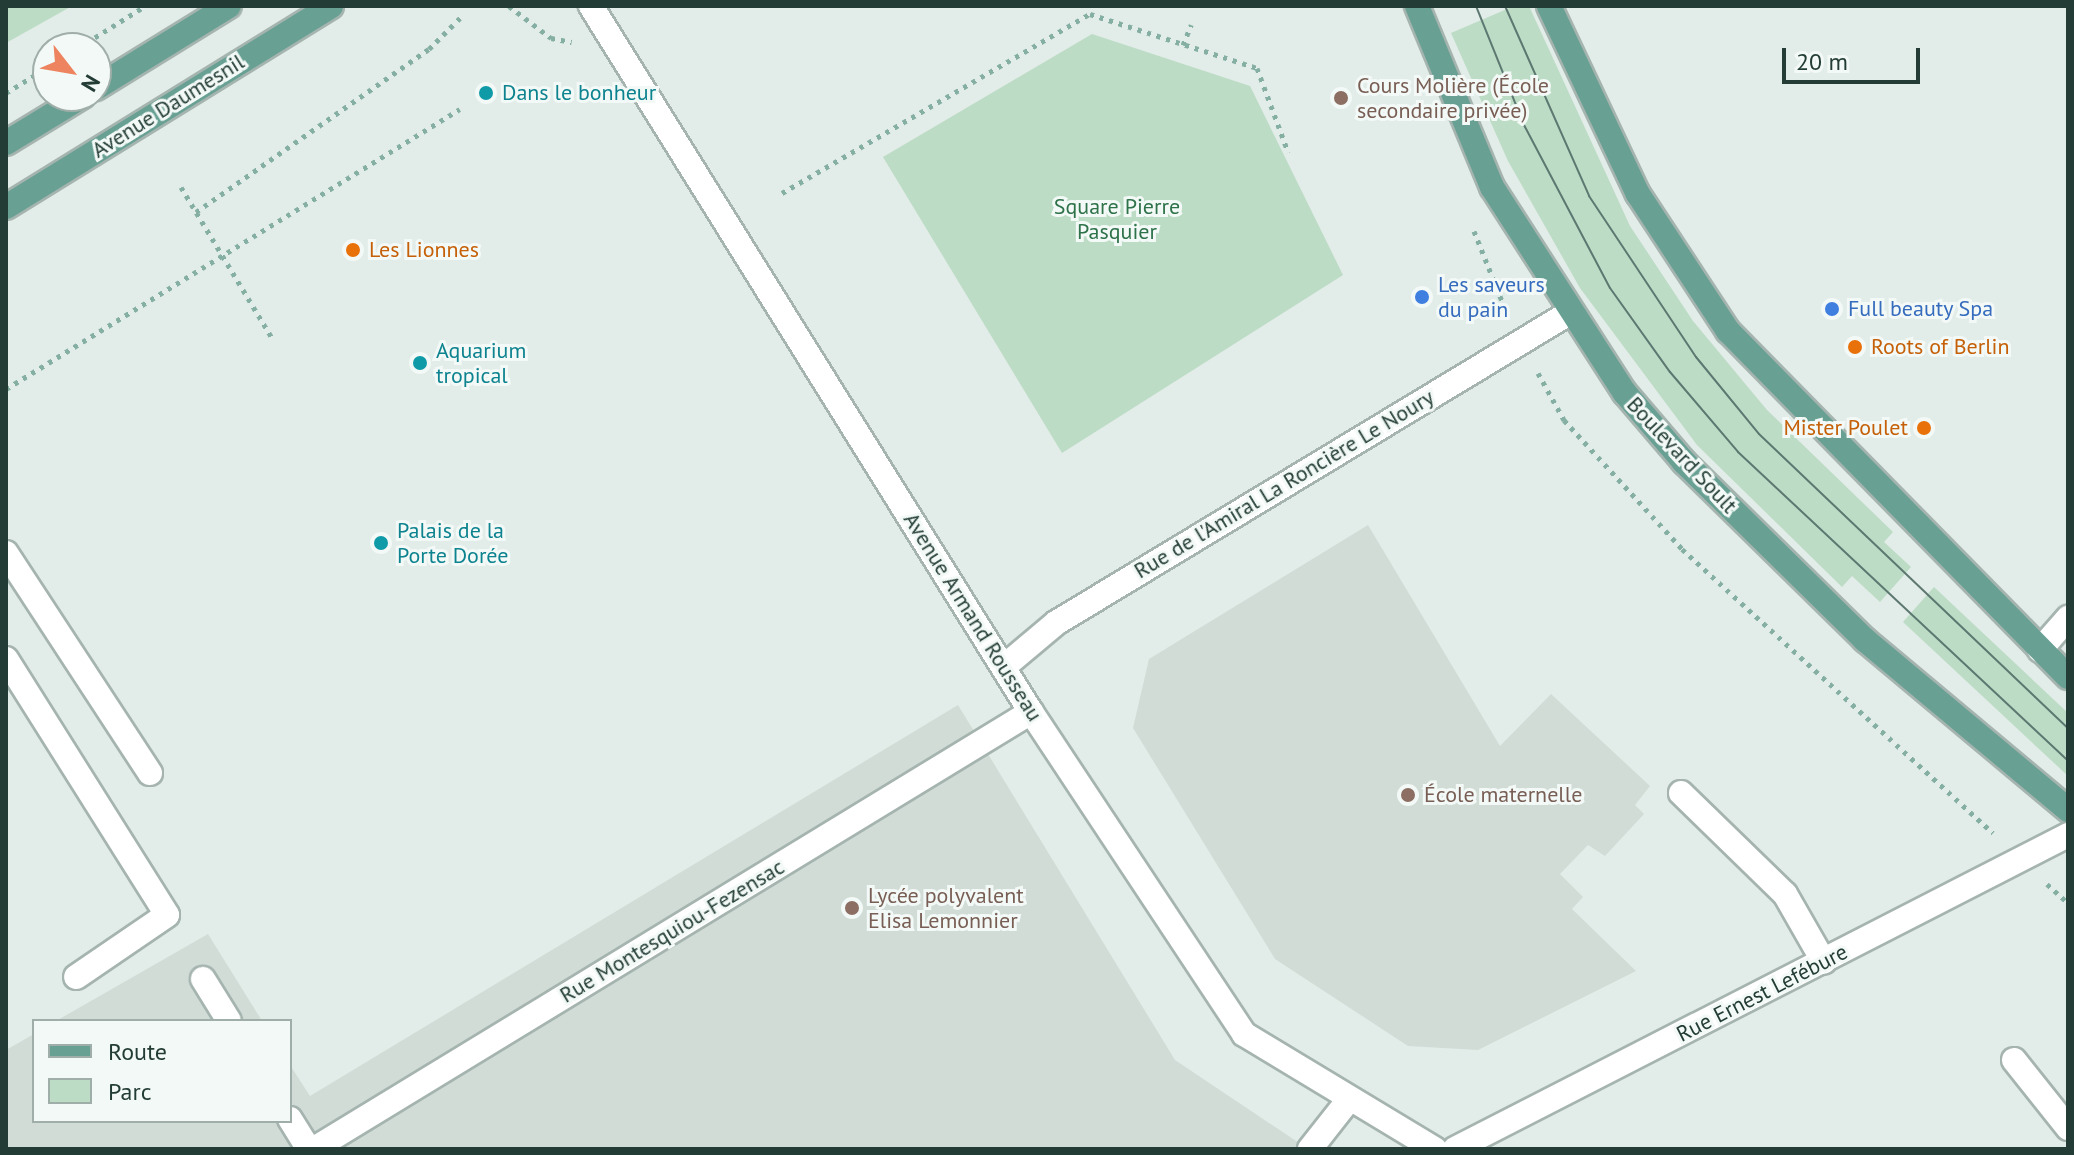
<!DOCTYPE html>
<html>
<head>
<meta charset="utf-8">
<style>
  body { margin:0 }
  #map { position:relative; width:2074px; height:1155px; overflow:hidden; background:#e2ece8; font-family:"PT Sans",sans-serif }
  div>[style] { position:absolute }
  .built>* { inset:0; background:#d1dcd7 }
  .green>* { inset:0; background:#bcdcc5 }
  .path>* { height:5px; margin-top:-2.5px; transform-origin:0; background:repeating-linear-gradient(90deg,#84afa2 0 4px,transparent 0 10px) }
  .roads { filter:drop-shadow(2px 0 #a5b4af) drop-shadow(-2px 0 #a5b4af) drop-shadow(0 2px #a5b4af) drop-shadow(0 -2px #a5b4af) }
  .minor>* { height:24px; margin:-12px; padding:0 12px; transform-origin:12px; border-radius:12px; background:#fff }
  .major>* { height:24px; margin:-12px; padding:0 12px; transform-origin:12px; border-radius:12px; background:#68a093 }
  .tram>* { height:2px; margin:-1px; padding:0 1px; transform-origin:1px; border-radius:1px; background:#5d7871 }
  .dots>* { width:22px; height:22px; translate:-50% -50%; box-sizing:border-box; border:4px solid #f3f9f6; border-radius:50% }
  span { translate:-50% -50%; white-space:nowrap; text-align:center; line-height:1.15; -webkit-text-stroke:6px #f3f9f6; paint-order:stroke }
  .education-label { font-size:22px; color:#785e54 }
  .left { translate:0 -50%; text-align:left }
  .culture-label { font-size:22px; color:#0d838f }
  .street-label { font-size:22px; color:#233d36 }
  .park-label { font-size:22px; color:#2e724a }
  .food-label { font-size:22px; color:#c56008 }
  .right { translate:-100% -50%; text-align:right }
  .shop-label { font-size:22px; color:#366cbe }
  .frame { position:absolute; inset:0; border:8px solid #233d36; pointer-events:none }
  .legend { position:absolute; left:32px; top:1019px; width:260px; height:104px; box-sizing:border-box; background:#f3f9f6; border:2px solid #a0aea9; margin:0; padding:10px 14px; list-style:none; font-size:24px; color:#233d36 }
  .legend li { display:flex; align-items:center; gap:16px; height:40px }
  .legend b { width:40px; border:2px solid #a0aea9 }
  .north { position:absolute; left:32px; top:32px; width:80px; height:80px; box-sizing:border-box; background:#f3f9f6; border:2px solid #a0aea9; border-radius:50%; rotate:121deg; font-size:22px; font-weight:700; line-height:32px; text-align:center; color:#233d36 }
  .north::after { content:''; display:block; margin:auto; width:28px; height:36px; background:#ed845f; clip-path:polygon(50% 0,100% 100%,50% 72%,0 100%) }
  .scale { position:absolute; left:1782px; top:48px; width:138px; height:36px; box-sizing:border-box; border:4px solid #233d36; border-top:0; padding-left:10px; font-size:24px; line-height:28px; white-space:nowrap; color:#233d36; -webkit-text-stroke:6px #f3f9f6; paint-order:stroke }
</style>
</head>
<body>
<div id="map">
  <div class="built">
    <i style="clip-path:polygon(1368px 525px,1500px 746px,1551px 694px,1650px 786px,1635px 805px,1644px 814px,1605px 856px,1588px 845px,1560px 874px,1583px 897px,1572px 909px,1636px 971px,1478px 1050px,1408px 1046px,1275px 959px,1133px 728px,1149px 659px)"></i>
    <i style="clip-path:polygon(958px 705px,1175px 1060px,1308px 1149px,6px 1149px,6px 1050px,34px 1034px,34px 1121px,290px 1121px,290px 1065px,310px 1096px)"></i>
    <i style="clip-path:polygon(208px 934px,262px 1021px,56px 1021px)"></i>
  </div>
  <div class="green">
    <i style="clip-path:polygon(6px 6px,72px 6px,6px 43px)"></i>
    <i style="clip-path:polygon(1514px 6px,1529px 6px,1630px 226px,1693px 321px,1767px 410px,1893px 532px,1884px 542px,1911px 567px,1880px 602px,1852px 576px,1842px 587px,1697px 445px,1580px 288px,1508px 161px,1451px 33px)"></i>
    <i style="clip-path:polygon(1092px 34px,1250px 86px,1343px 275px,1062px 453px,883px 157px)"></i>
    <i style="clip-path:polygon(1934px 587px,2068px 713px,2068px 776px,1903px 622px)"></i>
  </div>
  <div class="path">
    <i style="left:509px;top:6px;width:53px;rotate:37.3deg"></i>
    <i style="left:551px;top:38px;width:21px;rotate:11deg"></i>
    <i style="left:1183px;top:45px;width:22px;rotate:-68deg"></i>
    <i style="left:78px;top:48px;width:79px;rotate:-32.1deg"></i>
    <i style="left:6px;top:93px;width:49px;rotate:-31.8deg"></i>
    <i style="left:181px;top:187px;width:176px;rotate:58.9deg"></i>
    <i style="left:782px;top:193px;width:356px;rotate:-30.2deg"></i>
    <i style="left:1090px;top:14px;width:176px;rotate:17.9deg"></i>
    <i style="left:1257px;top:68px;width:90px;rotate:69.7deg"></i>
    <i style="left:196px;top:212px;width:284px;rotate:-35deg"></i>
    <i style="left:429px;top:49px;width:44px;rotate:-45deg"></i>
    <i style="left:1474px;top:231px;width:86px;rotate:68.2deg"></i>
    <i style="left:1538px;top:373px;width:54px;rotate:61deg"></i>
    <i style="left:1564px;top:420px;width:175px;rotate:47.5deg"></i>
    <i style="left:1682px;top:549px;width:421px;rotate:42.4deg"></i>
    <i style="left:6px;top:389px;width:533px;rotate:-31.66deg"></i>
    <i style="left:2047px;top:884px;width:28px;rotate:42deg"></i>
  </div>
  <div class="roads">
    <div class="minor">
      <i style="left:591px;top:6px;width:832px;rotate:58.07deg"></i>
      <i style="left:1031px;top:712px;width:386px;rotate:56.5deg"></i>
      <i style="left:1244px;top:1034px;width:223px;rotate:31.1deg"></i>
      <i style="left:6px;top:553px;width:263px;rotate:56.8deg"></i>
      <i style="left:2040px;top:650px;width:43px;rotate:-48.8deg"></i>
      <i style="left:6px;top:659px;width:302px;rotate:57.8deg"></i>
      <i style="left:167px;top:915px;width:110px;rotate:145.7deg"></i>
      <i style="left:1006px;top:665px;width:65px;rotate:-40deg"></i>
      <i style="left:1056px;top:623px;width:599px;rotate:-31.14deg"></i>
      <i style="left:1681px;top:793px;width:145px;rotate:44.2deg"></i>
      <i style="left:1785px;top:894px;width:78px;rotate:60.2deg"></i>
      <i style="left:203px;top:979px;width:49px;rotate:58.2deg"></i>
      <i style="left:2014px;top:1060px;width:87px;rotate:51.5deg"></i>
      <i style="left:290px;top:1119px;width:36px;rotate:58deg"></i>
      <i style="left:314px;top:1149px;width:840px;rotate:-31.36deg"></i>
      <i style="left:1310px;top:1149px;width:60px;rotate:-51.8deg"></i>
      <i style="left:1455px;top:1149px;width:689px;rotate:-27.12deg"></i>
    </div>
    <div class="major">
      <i style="left:1417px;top:6px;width:196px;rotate:67.5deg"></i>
      <i style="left:1492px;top:187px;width:245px;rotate:57.2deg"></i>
      <i style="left:1625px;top:393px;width:91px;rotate:49.5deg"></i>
      <i style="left:1684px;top:462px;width:254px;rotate:44.5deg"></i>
      <i style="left:1865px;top:640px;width:265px;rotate:39.9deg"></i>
      <i style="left:1549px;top:6px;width:208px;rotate:64.7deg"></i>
      <i style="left:1638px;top:194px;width:164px;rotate:56.7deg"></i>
      <i style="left:1728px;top:331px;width:485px;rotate:45.5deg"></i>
      <i style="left:96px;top:88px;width:156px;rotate:-31.7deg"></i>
      <i style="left:6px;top:143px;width:90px;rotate:-31.4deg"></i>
      <i style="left:6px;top:207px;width:382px;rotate:-31.7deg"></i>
    </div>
  </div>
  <div class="tram">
    <i style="left:1476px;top:6px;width:128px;rotate:68deg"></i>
    <i style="left:1524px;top:125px;width:184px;rotate:62.2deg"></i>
    <i style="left:1610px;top:288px;width:103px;rotate:54.5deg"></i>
    <i style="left:1670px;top:372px;width:105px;rotate:49.6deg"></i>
    <i style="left:1738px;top:452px;width:452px;rotate:43.1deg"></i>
    <i style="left:1505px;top:6px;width:208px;rotate:66.1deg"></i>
    <i style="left:1589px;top:196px;width:193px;rotate:56.4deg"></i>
    <i style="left:1696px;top:357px;width:99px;rotate:50.7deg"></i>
    <i style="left:1759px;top:434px;width:427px;rotate:43.6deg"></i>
  </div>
  <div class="dots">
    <i style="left:486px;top:93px;background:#0f9aa8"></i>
    <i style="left:1341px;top:98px;background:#8d6e63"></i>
    <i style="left:353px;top:250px;background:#e8710a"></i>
    <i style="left:1422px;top:297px;background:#3f7fe0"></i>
    <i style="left:1832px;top:309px;background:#3f7fe0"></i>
    <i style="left:1855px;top:347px;background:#e8710a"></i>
    <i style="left:420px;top:363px;background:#0f9aa8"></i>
    <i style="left:1924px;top:428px;background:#e8710a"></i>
    <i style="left:381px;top:543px;background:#0f9aa8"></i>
    <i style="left:1408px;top:795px;background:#8d6e63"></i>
    <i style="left:852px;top:908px;background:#8d6e63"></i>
  </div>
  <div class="education-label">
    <span class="left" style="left:1357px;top:98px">Cours Molière (École<br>secondaire privée)</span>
    <span class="left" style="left:1424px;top:795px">École maternelle</span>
    <span class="left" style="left:868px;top:908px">Lycée polyvalent<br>Elisa Lemonnier</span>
  </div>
  <div class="culture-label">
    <span class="left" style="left:502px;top:93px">Dans le bonheur</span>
    <span class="left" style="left:436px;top:363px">Aquarium<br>tropical</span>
    <span class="left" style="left:397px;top:543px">Palais de la<br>Porte Dorée</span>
  </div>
  <div class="street-label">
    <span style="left:168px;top:106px;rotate:-32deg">Avenue Daumesnil</span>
    <span style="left:1682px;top:455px;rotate:47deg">Boulevard Soult</span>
    <span style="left:1284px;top:484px;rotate:-31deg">Rue de l'Amiral La Roncière Le Noury</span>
    <span style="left:973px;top:617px;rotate:58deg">Avenue Armand Rousseau</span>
    <span style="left:672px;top:931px;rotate:-31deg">Rue Montesquiou-Fezensac</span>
    <span style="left:1762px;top:993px;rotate:-27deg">Rue Ernest Lefébure</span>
  </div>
  <div class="park-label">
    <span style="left:1117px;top:219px">Square Pierre<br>Pasquier</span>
  </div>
  <div class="food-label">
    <span class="left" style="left:369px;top:250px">Les Lionnes</span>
    <span class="left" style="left:1871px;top:347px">Roots of Berlin</span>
    <span class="right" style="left:1908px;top:428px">Mister Poulet</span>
  </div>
  <div class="shop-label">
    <span class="left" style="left:1438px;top:297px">Les saveurs<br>du pain</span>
    <span class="left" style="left:1848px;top:309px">Full beauty Spa</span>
  </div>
  <div class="frame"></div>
  <ul class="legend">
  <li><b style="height:10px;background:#68a093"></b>Route</li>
  <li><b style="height:22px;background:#bcdcc5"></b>Parc</li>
  </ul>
  <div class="north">N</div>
  <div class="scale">20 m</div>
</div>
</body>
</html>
